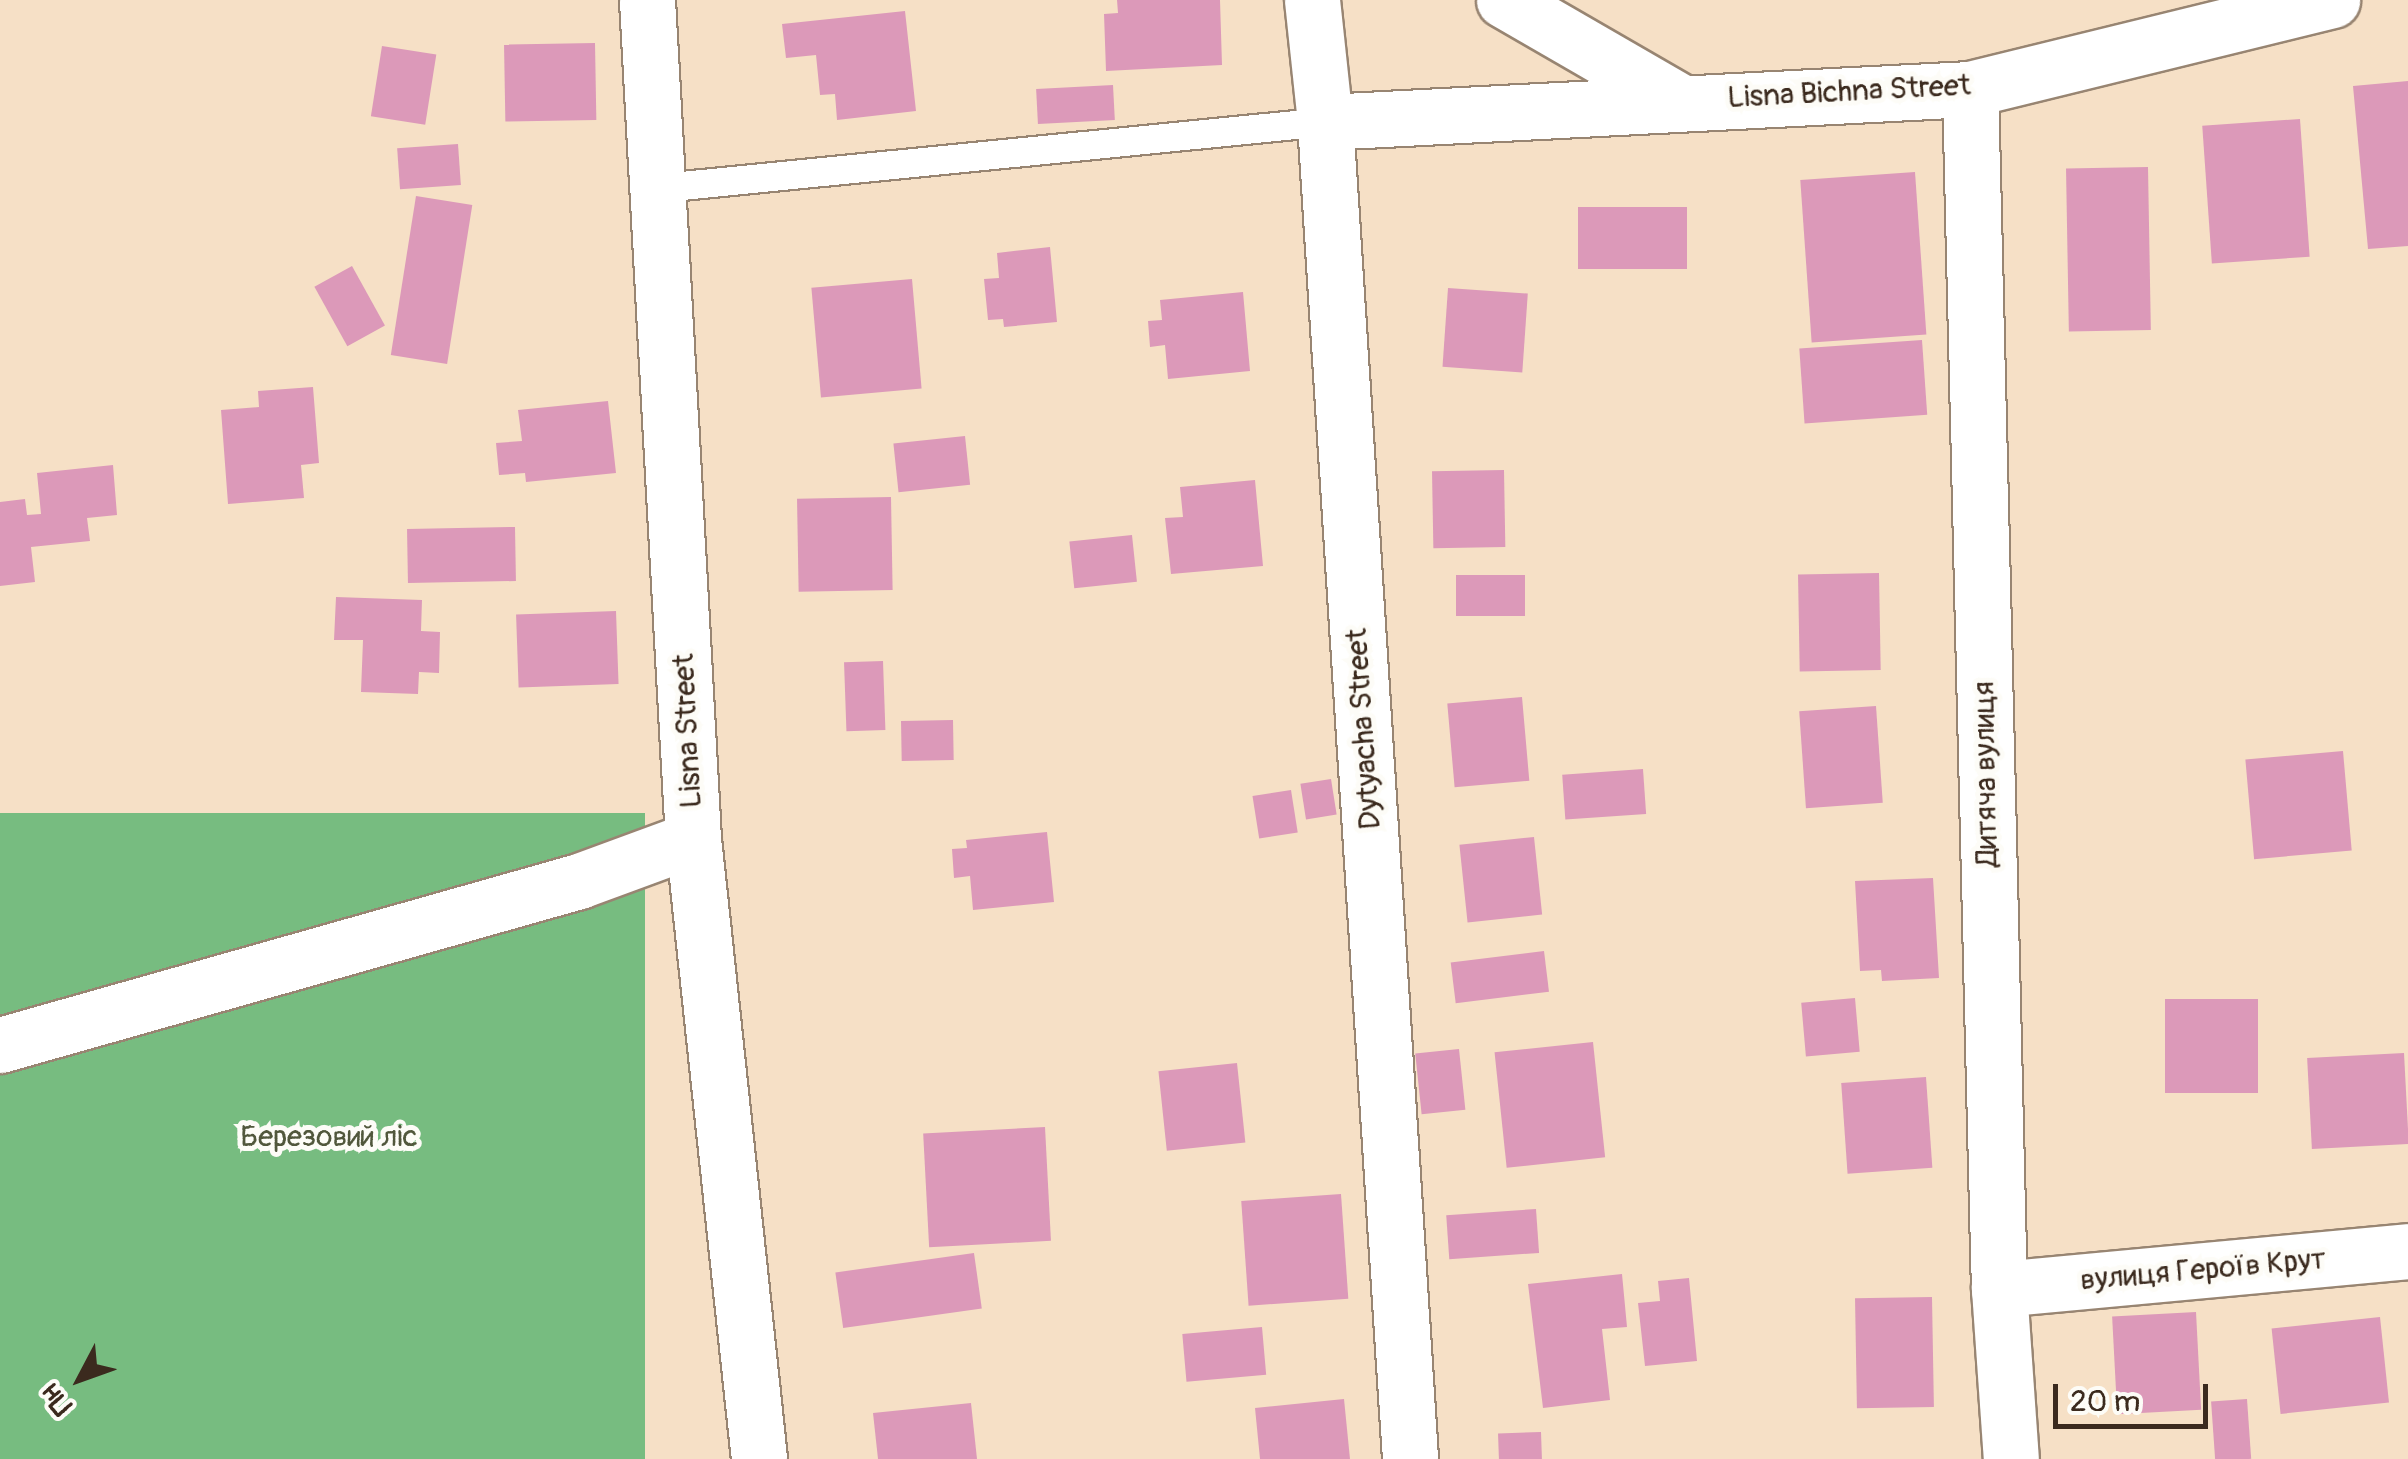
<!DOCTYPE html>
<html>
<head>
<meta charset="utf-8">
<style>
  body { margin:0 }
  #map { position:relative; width:2408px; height:1459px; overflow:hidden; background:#f6e0c6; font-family:Pangolin,sans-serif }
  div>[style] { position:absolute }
  .forest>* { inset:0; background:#77bc80; transform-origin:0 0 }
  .building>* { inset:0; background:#dc99b9; transform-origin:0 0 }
  .roads { filter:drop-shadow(2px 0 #988572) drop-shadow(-2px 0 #988572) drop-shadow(0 2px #988572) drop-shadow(0 -2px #988572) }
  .service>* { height:28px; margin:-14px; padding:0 14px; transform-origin:14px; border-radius:14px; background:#fff }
  .minor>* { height:55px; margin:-27.5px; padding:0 27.5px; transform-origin:27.5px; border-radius:27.5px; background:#fff }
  span { translate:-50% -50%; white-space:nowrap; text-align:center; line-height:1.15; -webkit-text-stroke:10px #fdfcf7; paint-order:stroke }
  .street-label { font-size:30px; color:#3b2a1e }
  .park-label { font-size:30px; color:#51573c }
  .north { position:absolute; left:30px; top:1329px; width:100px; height:100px; -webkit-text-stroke:8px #fdfcf7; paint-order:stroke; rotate:229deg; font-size:28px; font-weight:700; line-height:40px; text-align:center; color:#3b2a1e }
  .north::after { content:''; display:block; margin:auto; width:35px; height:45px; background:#3b2a1e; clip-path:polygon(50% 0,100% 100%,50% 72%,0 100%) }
  .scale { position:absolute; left:2053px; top:1384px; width:155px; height:45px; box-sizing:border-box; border:5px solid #3b2a1e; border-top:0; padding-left:12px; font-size:30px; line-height:35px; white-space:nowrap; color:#3b2a1e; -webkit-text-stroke:8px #fdfcf7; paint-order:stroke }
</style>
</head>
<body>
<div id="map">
  <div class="forest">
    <i style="left:0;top:813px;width:645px;height:646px"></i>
  </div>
  <div class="building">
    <i style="clip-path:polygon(1117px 0,1220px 0,1222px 65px,1106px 71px,1104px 14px,1118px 13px)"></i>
    <i style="clip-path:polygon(905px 11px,916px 111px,837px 120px,835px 94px,820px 95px,816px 55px,786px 58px,782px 24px)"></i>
    <i style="left:595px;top:43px;width:77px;height:91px;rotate:89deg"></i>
    <i style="left:382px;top:46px;width:55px;height:71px;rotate:9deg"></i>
    <i style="clip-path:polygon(2408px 81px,2408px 246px,2368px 249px,2353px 86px)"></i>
    <i style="left:1113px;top:85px;width:35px;height:77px;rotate:87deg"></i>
    <i style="left:2300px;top:119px;width:138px;height:98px;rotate:86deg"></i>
    <i style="left:458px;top:144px;width:41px;height:61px;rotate:86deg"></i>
    <i style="left:2148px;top:167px;width:163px;height:82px;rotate:89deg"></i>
    <i style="left:1915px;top:172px;width:163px;height:115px;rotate:86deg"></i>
    <i style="left:416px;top:196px;width:57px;height:161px;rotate:9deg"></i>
    <i style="left:1687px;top:207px;width:62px;height:109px;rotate:90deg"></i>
    <i style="clip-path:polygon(1050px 247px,1057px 322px,1004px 327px,1003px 319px,988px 320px,984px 279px,999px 278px,997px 253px)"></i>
    <i style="left:352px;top:266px;width:68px;height:43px;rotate:61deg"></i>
    <i style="left:912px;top:279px;width:110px;height:101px;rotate:85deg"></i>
    <i style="left:1448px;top:288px;width:80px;height:79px;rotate:4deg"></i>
    <i style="clip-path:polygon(1243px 292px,1250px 371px,1168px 379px,1165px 345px,1150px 347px,1148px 321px,1162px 320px,1160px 300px)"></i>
    <i style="left:1922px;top:340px;width:75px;height:123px;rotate:86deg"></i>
    <i style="clip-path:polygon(313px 387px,319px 463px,301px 465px,304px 498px,228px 504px,221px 410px,259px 407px,258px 391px)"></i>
    <i style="clip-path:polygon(608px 401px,616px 473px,526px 482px,525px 473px,499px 475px,496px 443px,522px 441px,518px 410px)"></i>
    <i style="left:965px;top:436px;width:49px;height:72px;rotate:84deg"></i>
    <i style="clip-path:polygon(113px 465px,117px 515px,87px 518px,90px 541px,31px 547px,35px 582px,0 586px,0 502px,25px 499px,27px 515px,41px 514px,37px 473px)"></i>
    <i style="left:1504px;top:470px;width:77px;height:72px;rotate:89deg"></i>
    <i style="clip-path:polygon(1255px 480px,1263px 566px,1171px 574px,1165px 518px,1183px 517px,1180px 487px)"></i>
    <i style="left:891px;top:497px;width:93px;height:94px;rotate:89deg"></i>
    <i style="left:515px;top:527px;width:54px;height:108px;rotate:89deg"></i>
    <i style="left:1132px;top:535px;width:47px;height:63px;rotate:84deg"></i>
    <i style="left:1879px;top:573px;width:97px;height:81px;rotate:89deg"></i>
    <i style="left:1456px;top:575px;width:69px;height:41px"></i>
    <i style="clip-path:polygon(336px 597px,422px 600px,421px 631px,440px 632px,439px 673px,419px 672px,418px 694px,361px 692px,363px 640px,334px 640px)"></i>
    <i style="left:616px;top:611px;width:73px;height:100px;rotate:88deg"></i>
    <i style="left:883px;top:661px;width:69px;height:39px;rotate:88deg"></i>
    <i style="left:1522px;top:697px;width:84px;height:75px;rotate:85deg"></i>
    <i style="left:1876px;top:706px;width:97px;height:77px;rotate:86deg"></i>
    <i style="left:953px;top:720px;width:40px;height:52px;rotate:89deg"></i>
    <i style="left:2343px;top:751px;width:100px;height:98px;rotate:85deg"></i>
    <i style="left:1643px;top:769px;width:45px;height:81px;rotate:86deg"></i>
    <i style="left:1331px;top:779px;width:36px;height:31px;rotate:81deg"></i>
    <i style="left:1291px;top:790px;width:43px;height:39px;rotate:81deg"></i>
    <i style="clip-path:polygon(1047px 832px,1054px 902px,973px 910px,970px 876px,954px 878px,952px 849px,967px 848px,966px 840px)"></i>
    <i style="left:1534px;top:837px;width:78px;height:75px;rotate:84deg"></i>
    <i style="clip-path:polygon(1933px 878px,1939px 978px,1882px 981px,1881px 970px,1860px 971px,1855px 881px)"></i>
    <i style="left:1544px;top:951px;width:41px;height:94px;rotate:83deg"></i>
    <i style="left:1855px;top:998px;width:54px;height:54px;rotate:85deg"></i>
    <i style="left:2165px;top:999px;width:93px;height:94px"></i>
    <i style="left:1593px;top:1042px;width:116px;height:99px;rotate:84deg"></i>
    <i style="left:1459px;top:1049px;width:61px;height:44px;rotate:84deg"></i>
    <i style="left:2404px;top:1053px;width:91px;height:97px;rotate:87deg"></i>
    <i style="left:1237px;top:1063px;width:80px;height:79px;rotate:84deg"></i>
    <i style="left:1926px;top:1077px;width:91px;height:85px;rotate:86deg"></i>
    <i style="left:1045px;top:1127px;width:114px;height:122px;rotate:87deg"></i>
    <i style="left:1341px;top:1194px;width:105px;height:100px;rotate:86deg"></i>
    <i style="left:1536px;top:1209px;width:44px;height:90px;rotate:86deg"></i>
    <i style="left:974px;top:1253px;width:56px;height:140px;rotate:82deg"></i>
    <i style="clip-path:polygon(1622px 1274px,1627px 1327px,1602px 1329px,1610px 1400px,1543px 1408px,1528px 1284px)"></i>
    <i style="clip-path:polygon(1689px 1278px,1697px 1361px,1645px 1366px,1638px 1303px,1660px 1301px,1658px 1281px)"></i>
    <i style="left:1932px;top:1297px;width:110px;height:77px;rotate:89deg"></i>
    <i style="left:2196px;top:1312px;width:98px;height:84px;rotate:87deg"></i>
    <i style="left:2380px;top:1317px;width:86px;height:109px;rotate:84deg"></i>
    <i style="left:1262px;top:1327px;width:48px;height:80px;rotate:85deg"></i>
    <i style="clip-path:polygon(1344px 1399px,1350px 1459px,1260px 1459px,1255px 1408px)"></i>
    <i style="left:2247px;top:1399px;width:60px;height:36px;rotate:86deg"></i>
    <i style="clip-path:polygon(971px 1403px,977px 1459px,878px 1459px,873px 1413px)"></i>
    <i style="left:1541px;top:1432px;width:27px;height:43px;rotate:88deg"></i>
  </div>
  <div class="roads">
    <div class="service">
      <i style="left:662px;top:188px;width:666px;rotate:-5.68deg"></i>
    </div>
    <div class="minor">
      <i style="left:647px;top:0;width:840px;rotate:86.86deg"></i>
      <i style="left:693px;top:839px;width:624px;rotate:83.92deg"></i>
      <i style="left:1312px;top:0;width:123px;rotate:83.9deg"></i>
      <i style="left:1325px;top:122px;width:1340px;rotate:86.36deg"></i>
      <i style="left:1504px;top:0;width:202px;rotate:30deg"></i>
      <i style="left:1970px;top:89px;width:1200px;rotate:88.62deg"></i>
      <i style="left:1999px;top:1289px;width:170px;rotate:86deg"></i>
      <i style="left:1325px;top:122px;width:646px;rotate:-2.93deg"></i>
      <i style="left:1970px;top:89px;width:373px;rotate:-13.8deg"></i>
      <i style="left:0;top:1045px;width:602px;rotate:-15.81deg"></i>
      <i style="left:579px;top:881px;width:121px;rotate:-20.2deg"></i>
      <i style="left:1999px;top:1289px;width:411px;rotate:-5.3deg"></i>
    </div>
  </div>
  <div class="street-label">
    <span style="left:1849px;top:92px;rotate:-3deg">Lisna Bichna Street</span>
    <span style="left:1364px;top:729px;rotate:-94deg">Dytyacha Street</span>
    <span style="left:688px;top:731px;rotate:-93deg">Lisna Street</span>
    <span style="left:1986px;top:774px;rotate:-91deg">Дитяча вулиця</span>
    <span style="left:2203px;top:1270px;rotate:-5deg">вулиця Героїв Крут</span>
  </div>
  <div class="park-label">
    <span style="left:329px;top:1137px">Березовий ліс</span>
  </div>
  <div class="north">Пн</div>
  <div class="scale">20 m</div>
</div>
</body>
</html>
